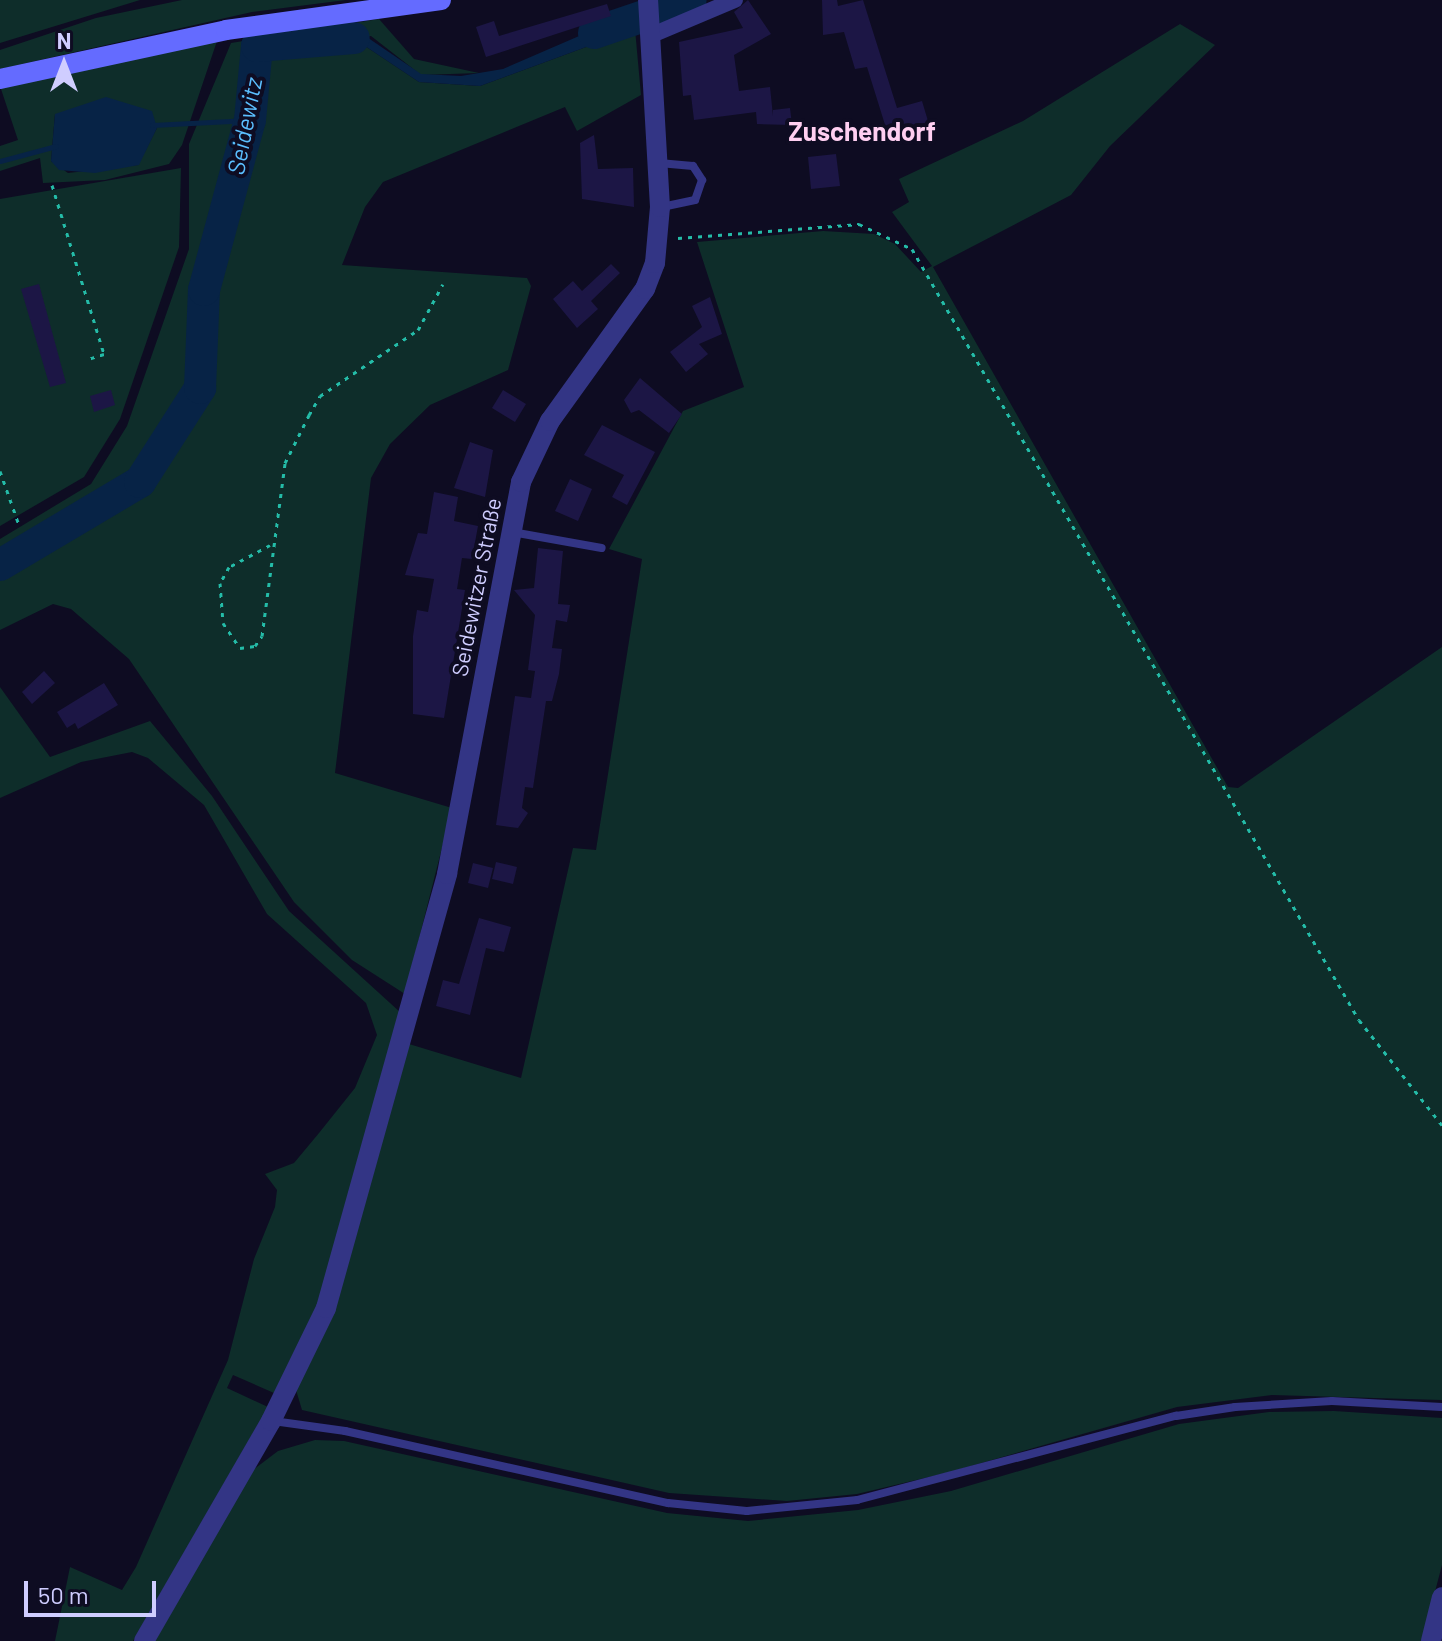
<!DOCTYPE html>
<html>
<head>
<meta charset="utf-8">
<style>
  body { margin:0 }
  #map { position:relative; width:1442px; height:1641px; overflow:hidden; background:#0e0c22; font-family:Barlow,sans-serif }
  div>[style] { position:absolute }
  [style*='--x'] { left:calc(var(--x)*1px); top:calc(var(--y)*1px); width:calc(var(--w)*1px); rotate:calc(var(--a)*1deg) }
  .green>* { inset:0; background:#0e2d2a }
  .water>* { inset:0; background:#072346 }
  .stream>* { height:5px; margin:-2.5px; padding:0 2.5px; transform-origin:2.5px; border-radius:2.5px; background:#072346 }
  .river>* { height:32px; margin:-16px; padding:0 16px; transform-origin:16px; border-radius:16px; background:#072346 }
  .building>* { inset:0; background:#1c1645 }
  .path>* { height:3px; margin-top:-1.5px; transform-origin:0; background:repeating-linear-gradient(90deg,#24bca8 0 4px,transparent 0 10px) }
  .service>* { height:8px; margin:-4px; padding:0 4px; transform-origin:4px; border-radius:4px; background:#333585 }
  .minor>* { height:16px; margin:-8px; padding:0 8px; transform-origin:8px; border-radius:8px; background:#333585 }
  .tertiary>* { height:20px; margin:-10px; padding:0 10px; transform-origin:10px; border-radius:10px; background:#333585 }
  .secondary>* { height:20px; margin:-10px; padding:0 10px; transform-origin:10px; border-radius:10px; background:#646bff }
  span { translate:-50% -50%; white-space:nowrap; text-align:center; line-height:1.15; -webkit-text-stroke:8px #0e0c22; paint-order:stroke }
  .street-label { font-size:22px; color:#cfcdff }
  .water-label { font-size:24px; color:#5bbfff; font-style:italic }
  .quarter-label { font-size:26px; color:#ffcff1; font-weight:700 }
  .north { position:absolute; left:24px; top:24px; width:80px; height:80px; -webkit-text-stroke:6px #0e0c22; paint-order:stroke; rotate:0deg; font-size:22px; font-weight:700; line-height:32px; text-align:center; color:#cfcdff }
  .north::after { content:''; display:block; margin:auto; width:28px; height:36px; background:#cfcdff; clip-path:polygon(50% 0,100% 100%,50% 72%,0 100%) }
  .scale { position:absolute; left:24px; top:1581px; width:132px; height:36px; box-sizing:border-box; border:4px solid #cfcdff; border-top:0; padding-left:10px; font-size:24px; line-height:28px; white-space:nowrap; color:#cfcdff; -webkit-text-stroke:6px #0e0c22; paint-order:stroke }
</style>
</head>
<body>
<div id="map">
  <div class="green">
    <i style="clip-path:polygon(0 0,140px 0,0 43px)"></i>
    <i style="clip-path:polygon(182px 0,346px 0,252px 12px,0 69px,0 50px,96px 18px)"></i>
    <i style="clip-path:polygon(379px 19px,414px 59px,479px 73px,421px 75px,371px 36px,313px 45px,365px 46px,419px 82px,480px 86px,635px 29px,641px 95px,577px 131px,565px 107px,383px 182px,365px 207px,342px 265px,527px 278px,531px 286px,508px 370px,430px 405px,390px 444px,371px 478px,335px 773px,452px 808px,405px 994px,352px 960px,294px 902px,129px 659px,71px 609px,53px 604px,0 630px,0 539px,91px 484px,127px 426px,189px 249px,189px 144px,231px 43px)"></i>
    <i style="clip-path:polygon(1180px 24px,1215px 45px,1110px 146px,1071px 195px,933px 267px,1228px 787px,1238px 788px,1442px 647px,1442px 1400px,1272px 1395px,1177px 1407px,950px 1472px,857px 1494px,787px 1501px,669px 1493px,302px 1410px,296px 1390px,331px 1312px,409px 1044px,521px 1078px,573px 848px,596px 850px,642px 559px,609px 549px,683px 411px,744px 387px,697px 242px,823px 231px,874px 234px,895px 244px,921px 272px,932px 266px,892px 212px,909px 202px,899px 179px,1023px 121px)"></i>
    <i style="clip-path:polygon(evenodd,217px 41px,182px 145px,169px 164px,105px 180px,43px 183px,40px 158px,0 171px,0 146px,18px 140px,0 86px,217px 41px,55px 114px,157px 128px,138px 165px,68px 173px,51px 161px,55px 114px)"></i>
    <i style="clip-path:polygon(181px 168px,179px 247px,120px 419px,84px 477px,0 526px,0 199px)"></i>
    <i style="clip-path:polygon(0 687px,50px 757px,150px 721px,212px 796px,289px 911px,401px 1013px,321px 1302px,274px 1393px,233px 1375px,227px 1388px,268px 1407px,133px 1641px,55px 1641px,70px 1567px,122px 1590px,136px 1567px,228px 1360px,254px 1259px,275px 1207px,277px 1190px,265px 1174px,294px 1163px,319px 1133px,355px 1088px,377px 1035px,366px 1003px,267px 914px,204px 805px,148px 758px,132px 752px,81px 762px,0 798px)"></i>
    <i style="clip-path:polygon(1334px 1411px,1442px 1418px,1442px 1565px,1422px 1641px,155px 1641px,253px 1470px,278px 1451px,315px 1440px,344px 1441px,667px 1513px,748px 1521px,858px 1510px,951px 1491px,1179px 1424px,1269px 1412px)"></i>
  </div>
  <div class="water">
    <i style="clip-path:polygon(630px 14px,635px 29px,480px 86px,419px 82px,365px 46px,313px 46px,313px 36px,358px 31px,421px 74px,461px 76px,503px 69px)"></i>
    <i style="clip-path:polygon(106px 97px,152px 111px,157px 128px,139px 165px,95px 173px,59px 170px,51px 161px,55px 114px)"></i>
  </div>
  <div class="stream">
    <i style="--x:152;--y:125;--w:98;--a:-2.9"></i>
    <i style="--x:0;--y:161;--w:58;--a:-15"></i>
  </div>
  <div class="river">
    <i style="--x:594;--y:33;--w:102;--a:-18.8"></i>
    <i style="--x:0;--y:565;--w:163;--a:-30.7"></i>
    <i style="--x:140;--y:482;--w:112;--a:-57.4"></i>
    <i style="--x:200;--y:388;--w:98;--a:-87.7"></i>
    <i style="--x:204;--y:290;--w:176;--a:-74.9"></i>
    <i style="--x:250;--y:120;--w:74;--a:-84.6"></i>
    <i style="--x:257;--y:46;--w:97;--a:-4.7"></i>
  </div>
  <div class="building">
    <i style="clip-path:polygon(748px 0,771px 34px,734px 55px,739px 91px,770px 87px,773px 116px,773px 110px,790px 108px,792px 125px,757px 124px,756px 112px,694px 120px,691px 95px,683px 96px,679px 42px,743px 28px,734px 12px)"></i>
    <i style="clip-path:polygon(822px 0,837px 0,838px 6px,863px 0,897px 108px,922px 101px,931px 131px,891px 144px,867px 67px,855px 69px,844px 32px,823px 35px)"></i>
    <i style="clip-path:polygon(607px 4px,611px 16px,486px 57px,476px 27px,494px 21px,499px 36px)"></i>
    <i style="clip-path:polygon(594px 135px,598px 169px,633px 168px,634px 207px,582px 199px,580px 143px)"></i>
    <i style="clip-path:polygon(836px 154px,840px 186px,811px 189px,808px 157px)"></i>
    <i style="clip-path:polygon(611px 264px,620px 273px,591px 301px,598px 309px,577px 328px,553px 299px,573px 281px,582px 291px)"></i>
    <i style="clip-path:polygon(39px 284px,66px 383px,50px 387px,21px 289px)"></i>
    <i style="clip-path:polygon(710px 297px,722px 334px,699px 344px,708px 354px,686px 372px,670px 352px,702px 327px,692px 306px)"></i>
    <i style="clip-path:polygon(640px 378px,682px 414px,669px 433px,639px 410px,631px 413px,624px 400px)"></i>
    <i style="clip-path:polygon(111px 390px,115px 405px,94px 412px,90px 396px)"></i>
    <i style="clip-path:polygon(503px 390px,526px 404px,515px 422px,492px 408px)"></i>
    <i style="clip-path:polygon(602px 425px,655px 452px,627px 505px,612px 497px,624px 475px,584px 455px)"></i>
    <i style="clip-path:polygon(470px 442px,493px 450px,485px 497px,454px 488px)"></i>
    <i style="clip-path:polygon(570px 479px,592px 489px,578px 521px,555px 511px)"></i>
    <i style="clip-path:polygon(434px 492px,458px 497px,454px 521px,478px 526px,472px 559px,462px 558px,457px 589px,465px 590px,444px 718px,413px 714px,413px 636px,417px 610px,428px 612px,434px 579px,405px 575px,418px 533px,427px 534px)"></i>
    <i style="clip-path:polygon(538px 548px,563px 551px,558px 604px,570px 605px,567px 622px,556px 620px,552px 648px,562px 649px,559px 674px,552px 701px,546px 701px,533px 788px,525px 787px,522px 808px,528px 813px,518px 828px,496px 825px,515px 696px,531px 698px,535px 671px,528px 670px,535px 615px,514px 590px,534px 588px)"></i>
    <i style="clip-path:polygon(44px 671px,55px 683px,32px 704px,22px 692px)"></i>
    <i style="clip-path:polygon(104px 683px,118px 705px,78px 729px,75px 723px,67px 728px,57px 712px)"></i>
    <i style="clip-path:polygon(496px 862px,517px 867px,513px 884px,492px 879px)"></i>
    <i style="clip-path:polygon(473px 863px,493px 868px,488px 888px,468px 883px)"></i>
    <i style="clip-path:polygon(479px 918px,511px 927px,504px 952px,486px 948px,470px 1015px,436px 1006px,443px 980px,459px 984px)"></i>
  </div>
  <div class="path">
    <i style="--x:52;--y:185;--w:177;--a:72.9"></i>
    <i style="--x:104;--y:354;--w:16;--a:162"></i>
    <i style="--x:678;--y:238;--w:182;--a:-4.4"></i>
    <i style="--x:859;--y:224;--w:59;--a:25.3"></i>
    <i style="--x:912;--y:249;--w:891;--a:59.9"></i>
    <i style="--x:1359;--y:1020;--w:134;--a:51.7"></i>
    <i style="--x:0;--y:471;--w:57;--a:70.6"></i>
    <i style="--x:270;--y:545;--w:47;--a:151.8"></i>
    <i style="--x:229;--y:567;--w:18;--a:119"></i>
    <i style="--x:220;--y:583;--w:40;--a:85.7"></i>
    <i style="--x:223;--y:623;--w:30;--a:56"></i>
    <i style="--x:240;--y:648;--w:15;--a:-8"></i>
    <i style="--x:255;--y:646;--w:12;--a:-55"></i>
    <i style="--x:262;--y:636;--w:175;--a:-82.4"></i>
    <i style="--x:285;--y:463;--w:54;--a:-63.4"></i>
    <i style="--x:309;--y:415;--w:22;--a:-60"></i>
    <i style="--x:320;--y:396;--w:118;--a:-34"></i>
    <i style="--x:418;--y:330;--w:52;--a:-61.5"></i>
  </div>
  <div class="service">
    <i style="--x:659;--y:163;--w:34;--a:5"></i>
    <i style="--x:693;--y:166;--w:17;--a:57"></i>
    <i style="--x:702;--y:180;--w:21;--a:109"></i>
    <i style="--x:695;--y:200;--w:35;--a:168"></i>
    <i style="--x:512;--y:532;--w:91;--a:10.1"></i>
    <i style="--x:273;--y:1421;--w:73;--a:7.9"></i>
    <i style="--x:345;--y:1431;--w:331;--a:12.6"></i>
    <i style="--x:668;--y:1503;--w:79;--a:5.8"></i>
    <i style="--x:747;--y:1511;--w:111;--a:-5.7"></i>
    <i style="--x:857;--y:1500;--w:330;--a:-14.8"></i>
    <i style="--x:1176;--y:1416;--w:60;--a:-8.7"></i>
    <i style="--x:1235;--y:1407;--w:97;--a:-3.5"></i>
    <i style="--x:1332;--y:1401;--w:110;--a:3.1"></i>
  </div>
  <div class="minor">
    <i style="--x:652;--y:35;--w:90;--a:-22.9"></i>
  </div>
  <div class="tertiary">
    <i style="--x:144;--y:1641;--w:254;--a:-60"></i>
    <i style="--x:271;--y:1421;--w:126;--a:-64"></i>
    <i style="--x:326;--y:1308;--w:451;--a:-74.4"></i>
    <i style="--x:447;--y:874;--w:399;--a:-79.3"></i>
    <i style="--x:521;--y:482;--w:68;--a:-64.6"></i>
    <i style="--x:550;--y:421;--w:163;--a:-54.3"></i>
    <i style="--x:645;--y:289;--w:28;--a:-69"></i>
    <i style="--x:655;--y:263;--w:56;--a:-84.9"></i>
    <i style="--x:660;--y:207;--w:207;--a:-93.3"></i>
    <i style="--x:1431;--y:1641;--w:45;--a:-76"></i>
  </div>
  <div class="secondary">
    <i style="--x:0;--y:79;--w:231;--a:-12.2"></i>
    <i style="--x:226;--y:30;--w:217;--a:-7.9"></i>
  </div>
  <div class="street-label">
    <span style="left:476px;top:587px;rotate:-79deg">Seidewitzer Straße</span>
  </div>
  <div class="water-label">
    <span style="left:244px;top:126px;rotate:-79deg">Seidewitz</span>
  </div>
  <div class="quarter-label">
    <span style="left:862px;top:131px">Zuschendorf</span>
  </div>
  <div class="north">N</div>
  <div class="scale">50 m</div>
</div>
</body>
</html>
